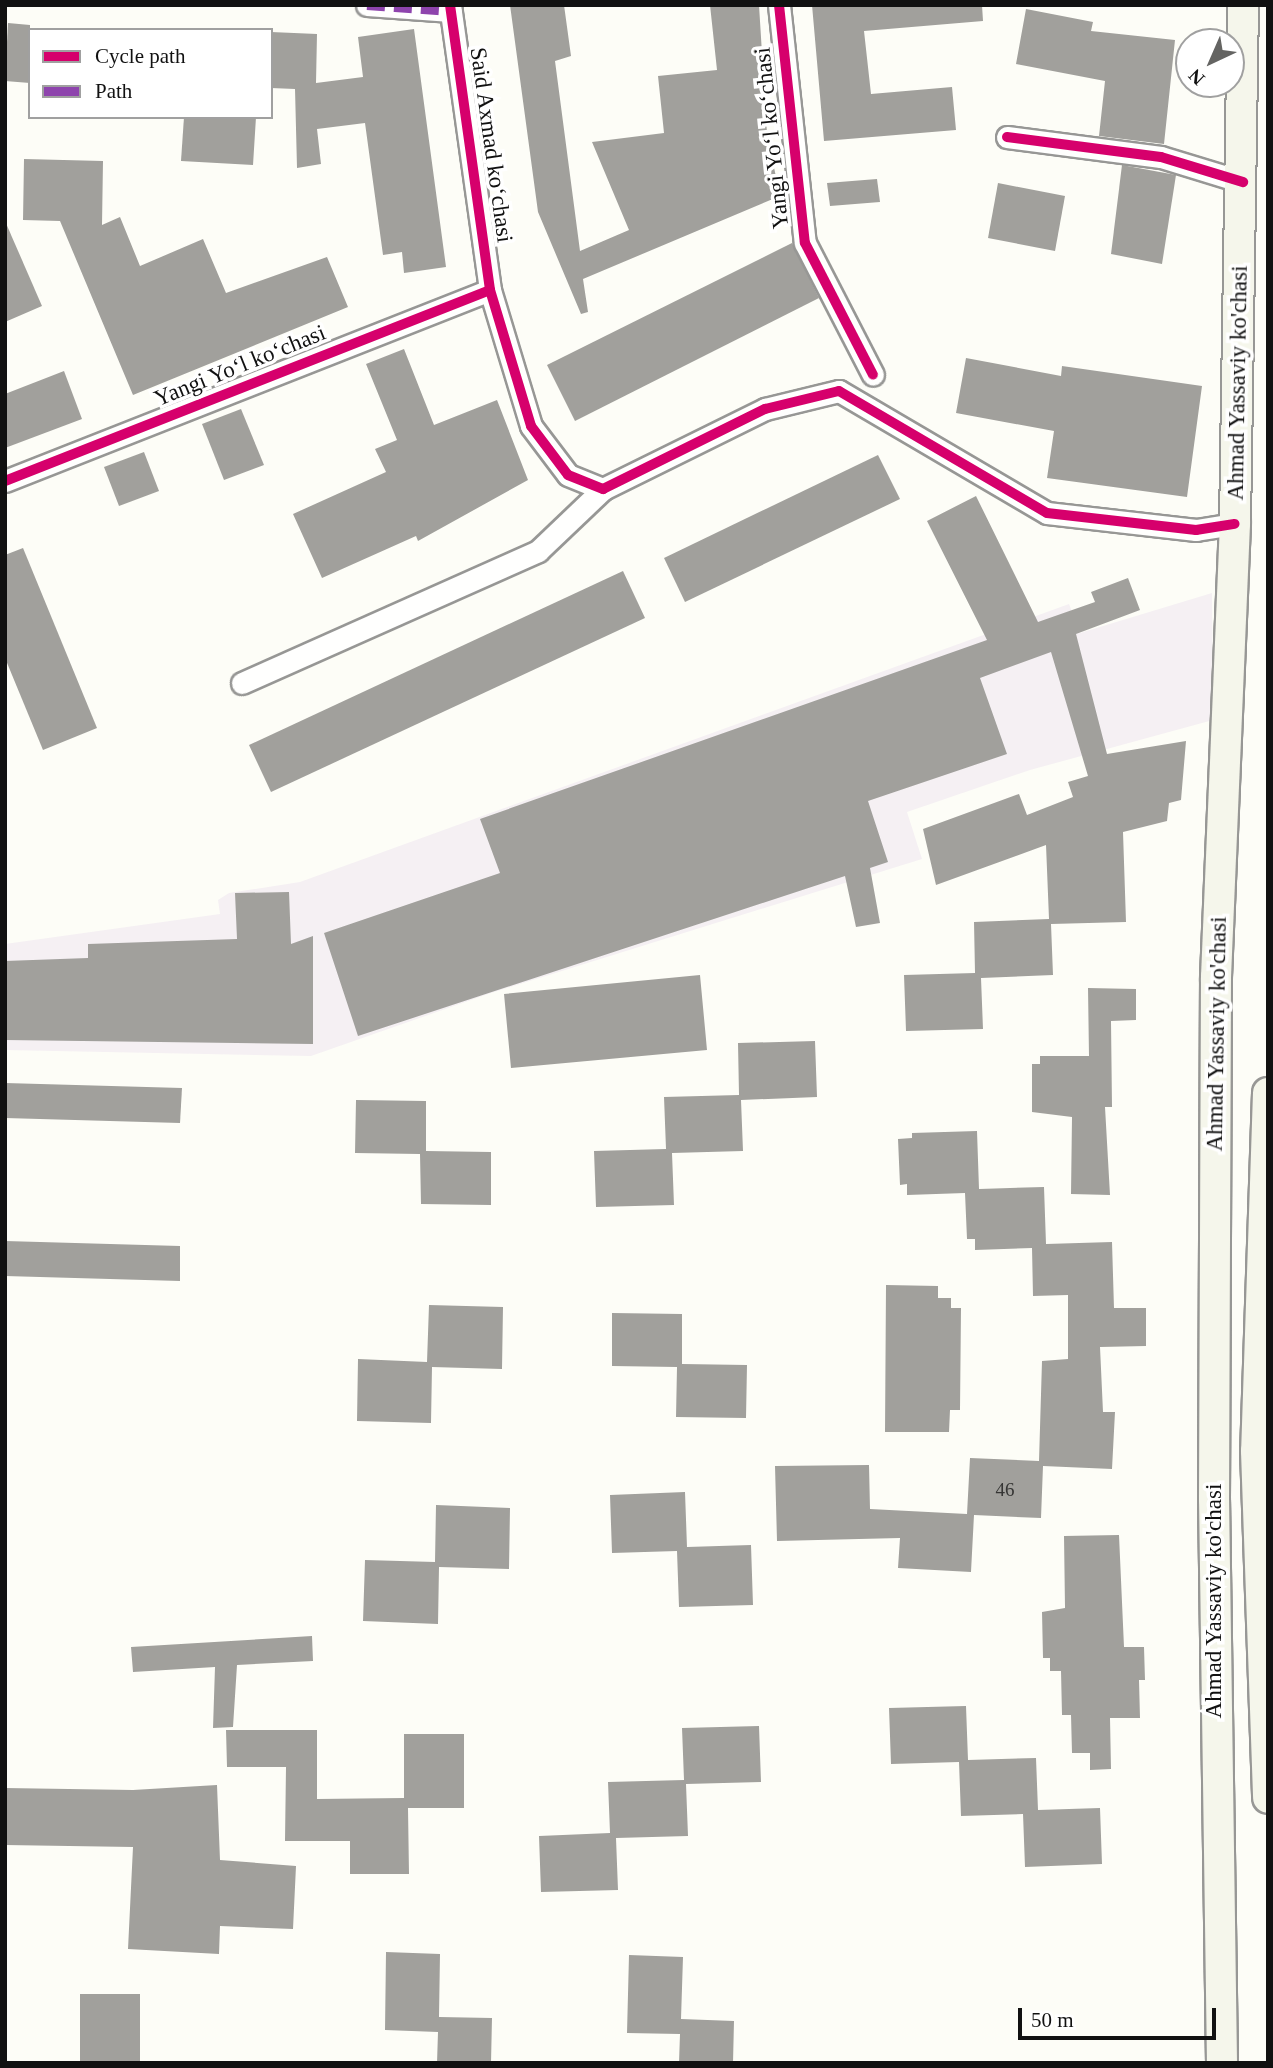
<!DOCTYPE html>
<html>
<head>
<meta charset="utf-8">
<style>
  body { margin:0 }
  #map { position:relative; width:1273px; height:2068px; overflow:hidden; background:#fdfdf7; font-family:Georgia,serif }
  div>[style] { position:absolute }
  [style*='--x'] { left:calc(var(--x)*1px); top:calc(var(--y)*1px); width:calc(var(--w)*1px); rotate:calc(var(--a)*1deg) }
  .industrial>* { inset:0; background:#f5f0f3 }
  .building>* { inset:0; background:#a1a09c }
  .roads { filter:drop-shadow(2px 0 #979795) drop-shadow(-2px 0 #979795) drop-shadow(0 2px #979795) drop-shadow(0 -2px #979795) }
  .street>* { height:21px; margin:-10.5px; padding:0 10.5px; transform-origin:10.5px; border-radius:10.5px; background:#fffffe }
  .secondary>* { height:30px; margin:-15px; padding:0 15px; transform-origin:15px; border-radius:15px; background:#f5f6eb }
  .quiet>* { height:9px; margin-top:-4.5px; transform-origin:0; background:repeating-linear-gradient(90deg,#8e44ad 0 18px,transparent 0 27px) }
  .cycleway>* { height:10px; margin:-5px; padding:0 5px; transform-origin:5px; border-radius:5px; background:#d6006c }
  span { translate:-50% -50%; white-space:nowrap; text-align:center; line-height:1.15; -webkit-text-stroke:7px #fff; paint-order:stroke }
  .number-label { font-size:19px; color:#353534 }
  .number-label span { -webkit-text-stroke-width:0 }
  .street-label { font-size:23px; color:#111 }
  .frame { position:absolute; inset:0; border:7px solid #111; pointer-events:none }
  .legend { position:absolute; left:28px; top:28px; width:245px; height:91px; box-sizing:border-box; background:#fff; border:2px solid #a0a0a0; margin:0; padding:9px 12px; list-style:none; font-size:21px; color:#111 }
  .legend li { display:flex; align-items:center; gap:14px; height:35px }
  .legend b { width:35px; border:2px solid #a0a0a0 }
  .north { position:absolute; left:1175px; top:28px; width:70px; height:70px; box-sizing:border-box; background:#fff; border:2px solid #a0a0a0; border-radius:50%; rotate:224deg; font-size:19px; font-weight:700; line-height:28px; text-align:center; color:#111 }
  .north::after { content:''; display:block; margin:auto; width:24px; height:32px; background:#646462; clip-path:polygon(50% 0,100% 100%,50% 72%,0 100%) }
  .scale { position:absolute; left:1018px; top:2008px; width:198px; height:32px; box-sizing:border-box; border:4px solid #111; border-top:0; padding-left:9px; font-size:21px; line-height:24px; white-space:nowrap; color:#111; -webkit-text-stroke:5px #fff; paint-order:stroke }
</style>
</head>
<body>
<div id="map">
  <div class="industrial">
    <i style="clip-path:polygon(1212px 593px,1213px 720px,1030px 770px,907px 812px,922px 859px,491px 993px,311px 1056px,5px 1050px,5px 944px,220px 914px,218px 900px,229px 893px,300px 882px,1069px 604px,1080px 633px)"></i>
  </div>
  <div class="building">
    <i style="clip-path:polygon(510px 5px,564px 5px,571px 56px,555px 61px,580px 251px,629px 230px,592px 142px,664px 133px,658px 76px,717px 70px,710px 5px,759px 5px,767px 134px,780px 196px,583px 279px,588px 312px,581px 314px,538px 212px)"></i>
    <i style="clip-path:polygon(812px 5px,982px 5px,983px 21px,864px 31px,871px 94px,952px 87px,956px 130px,824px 141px)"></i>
    <i style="clip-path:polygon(1026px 9px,1093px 22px,1091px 31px,1175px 40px,1164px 144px,1099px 136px,1105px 81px,1016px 64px)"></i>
    <i style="clip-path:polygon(8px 23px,30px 25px,30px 83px,5px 81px)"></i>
    <i style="clip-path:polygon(414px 29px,446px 267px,404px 273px,402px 252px,383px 255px,365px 123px,317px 129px,321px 164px,297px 168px,295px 89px,271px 88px,271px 32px,317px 34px,316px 83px,363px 77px,358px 37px)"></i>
    <i style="clip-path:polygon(184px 117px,256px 117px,253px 165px,181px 161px)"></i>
    <i style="clip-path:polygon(24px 159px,103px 161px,102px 225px,120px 217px,140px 266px,203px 239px,226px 293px,327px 257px,348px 307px,133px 395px,60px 221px,23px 220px)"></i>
    <i style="clip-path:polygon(1122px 165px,1176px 175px,1162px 264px,1111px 254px)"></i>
    <i style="clip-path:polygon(877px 179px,880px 202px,830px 206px,827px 183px)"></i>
    <i style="clip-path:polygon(998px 183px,1065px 196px,1055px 251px,988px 238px)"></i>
    <i style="clip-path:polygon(5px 221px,42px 306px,5px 322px)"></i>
    <i style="clip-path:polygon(792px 243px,819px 298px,575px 421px,547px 365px)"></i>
    <i style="clip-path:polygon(404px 349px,434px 425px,497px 400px,528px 480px,418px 541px,416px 536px,322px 578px,293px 514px,386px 472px,375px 449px,397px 440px,366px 364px)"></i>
    <i style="clip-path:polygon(966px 358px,1061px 376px,1062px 366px,1202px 386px,1187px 497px,1047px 478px,1054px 431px,956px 413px)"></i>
    <i style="clip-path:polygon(64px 371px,82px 419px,5px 448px,5px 394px)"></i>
    <i style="clip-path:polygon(241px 409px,264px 465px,224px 480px,202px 424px)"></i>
    <i style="clip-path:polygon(144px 452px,159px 491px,119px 506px,104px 467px)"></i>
    <i style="clip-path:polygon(878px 455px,900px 499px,685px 602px,664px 558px)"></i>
    <i style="clip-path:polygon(976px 496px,1038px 622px,1095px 602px,1091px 592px,1128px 578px,1140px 610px,1076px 634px,1107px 754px,1186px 741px,1181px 800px,1169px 803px,1167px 821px,1123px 832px,1126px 922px,1051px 924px,1053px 975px,981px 978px,983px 1029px,906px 1031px,904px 975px,975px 973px,974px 922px,1049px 919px,1046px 845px,936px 885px,923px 829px,1019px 794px,1027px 815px,1073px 797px,1068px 782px,1088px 776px,1051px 652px,980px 678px,1007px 754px,868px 801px,888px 862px,870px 868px,880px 923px,856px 927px,845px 876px,358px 1036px,324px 933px,500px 873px,480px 819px,987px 640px,927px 521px)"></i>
    <i style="clip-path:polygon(23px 548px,97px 728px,43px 750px,5px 658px,5px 555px)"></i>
    <i style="clip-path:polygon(623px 571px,645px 618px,271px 792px,249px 745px)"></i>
    <i style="clip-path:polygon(289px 892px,291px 944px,313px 936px,313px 1044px,5px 1040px,5px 961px,88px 958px,88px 944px,237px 939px,235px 893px)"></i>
    <i style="clip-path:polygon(700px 975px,707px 1050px,511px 1068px,504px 994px)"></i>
    <i style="clip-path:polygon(1088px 988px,1136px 989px,1136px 1020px,1111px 1021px,1112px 1107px,1105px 1107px,1110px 1195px,1071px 1194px,1072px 1117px,1032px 1112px,1032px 1064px,1040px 1064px,1040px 1056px,1089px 1056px)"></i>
    <i style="clip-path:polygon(815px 1041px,817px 1097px,741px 1100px,743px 1151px,672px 1153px,674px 1205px,596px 1207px,594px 1151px,666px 1149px,664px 1097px,739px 1095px,738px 1043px)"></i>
    <i style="clip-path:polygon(5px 1083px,182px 1088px,180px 1123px,5px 1118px)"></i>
    <i style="clip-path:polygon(356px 1100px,426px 1101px,426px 1151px,491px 1152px,491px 1205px,421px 1204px,420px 1154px,355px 1153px)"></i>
    <i style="clip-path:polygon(977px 1131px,979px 1189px,1044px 1187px,1046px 1244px,1112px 1242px,1114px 1308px,1146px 1308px,1146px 1346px,1100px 1347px,1103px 1412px,1115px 1412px,1112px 1469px,1043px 1466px,1041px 1518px,974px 1515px,971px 1572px,898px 1568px,900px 1538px,777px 1541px,775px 1466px,869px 1465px,870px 1509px,967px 1514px,970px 1458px,1039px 1461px,1042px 1361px,1068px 1359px,1068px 1295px,1033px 1296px,1032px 1248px,975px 1250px,975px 1239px,967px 1239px,965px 1193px,907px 1195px,907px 1184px,900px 1185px,898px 1139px,912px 1138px,912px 1133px)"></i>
    <i style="clip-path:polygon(5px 1241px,180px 1246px,180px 1281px,5px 1276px)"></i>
    <i style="clip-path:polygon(886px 1285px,938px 1286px,938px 1298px,951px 1298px,951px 1308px,961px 1308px,960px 1410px,950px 1410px,949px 1432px,885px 1432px)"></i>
    <i style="clip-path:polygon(429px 1305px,503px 1307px,502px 1369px,432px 1367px,431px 1423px,357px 1421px,358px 1359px,427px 1362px)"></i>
    <i style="clip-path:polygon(612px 1313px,682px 1314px,682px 1364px,747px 1365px,746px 1418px,676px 1417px,677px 1367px,612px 1366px)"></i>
    <i style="clip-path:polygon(685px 1492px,687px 1547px,751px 1545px,753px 1605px,679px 1607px,677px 1551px,612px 1553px,610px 1495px)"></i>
    <i style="clip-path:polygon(436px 1505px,510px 1508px,509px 1569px,439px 1567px,438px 1624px,363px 1621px,365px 1560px,435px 1562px)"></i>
    <i style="clip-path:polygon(1119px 1535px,1124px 1647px,1144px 1647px,1145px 1680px,1139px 1680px,1140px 1718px,1110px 1718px,1111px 1769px,1090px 1770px,1090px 1753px,1072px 1753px,1071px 1715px,1062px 1715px,1061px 1671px,1050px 1671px,1050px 1658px,1043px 1658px,1042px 1612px,1065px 1608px,1064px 1536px)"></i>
    <i style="clip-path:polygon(312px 1636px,313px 1661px,237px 1665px,233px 1727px,213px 1728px,215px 1667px,133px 1672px,131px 1647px)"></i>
    <i style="clip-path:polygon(966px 1706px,968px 1760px,1036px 1758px,1038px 1810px,1100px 1808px,1102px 1864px,1025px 1867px,1023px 1814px,961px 1816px,959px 1762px,891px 1764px,889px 1708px)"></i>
    <i style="clip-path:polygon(759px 1726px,761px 1782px,686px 1784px,688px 1836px,616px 1838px,618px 1890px,541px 1892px,539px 1836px,610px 1833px,608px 1782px,684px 1780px,682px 1728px)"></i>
    <i style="clip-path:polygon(226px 1730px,317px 1730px,317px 1799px,404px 1798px,404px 1734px,464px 1734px,464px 1808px,408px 1808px,409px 1874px,350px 1874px,350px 1841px,285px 1841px,286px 1767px,227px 1767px)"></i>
    <i style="clip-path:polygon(217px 1785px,220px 1860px,296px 1866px,293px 1929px,220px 1926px,219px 1954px,128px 1949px,133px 1847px,5px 1845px,5px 1788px,133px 1790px)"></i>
    <i style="clip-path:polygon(386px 1952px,440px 1954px,439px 2017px,492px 2018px,491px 2063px,437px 2063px,438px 2032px,385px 2030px)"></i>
    <i style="clip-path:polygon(629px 1955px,683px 1957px,681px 2019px,734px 2021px,733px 2063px,679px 2063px,680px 2034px,627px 2033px)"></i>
    <i style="clip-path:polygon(80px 1994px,140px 1994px,140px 2063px,80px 2063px)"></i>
  </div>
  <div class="roads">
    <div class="street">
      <i style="--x:367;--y:5;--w:84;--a:4.1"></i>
      <i style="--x:450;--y:5;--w:288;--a:82"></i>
      <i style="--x:490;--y:290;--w:142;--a:73.2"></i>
      <i style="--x:531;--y:426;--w:61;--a:52.9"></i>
      <i style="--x:568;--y:475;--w:38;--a:22"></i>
      <i style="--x:603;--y:489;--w:181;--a:-26.3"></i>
      <i style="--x:765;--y:409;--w:76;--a:-13.7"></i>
      <i style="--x:839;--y:391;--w:241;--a:30.4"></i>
      <i style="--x:1047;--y:513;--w:150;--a:6.5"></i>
      <i style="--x:1196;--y:530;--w:39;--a:-9"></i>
      <i style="--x:779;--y:5;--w:239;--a:83.8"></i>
      <i style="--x:805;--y:243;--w:148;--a:62.7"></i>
      <i style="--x:1007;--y:137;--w:155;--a:7.4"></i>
      <i style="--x:1161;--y:157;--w:86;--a:17"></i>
      <i style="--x:5;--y:481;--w:521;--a:-21.5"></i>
      <i style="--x:242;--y:683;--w:324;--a:-24"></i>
      <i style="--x:538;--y:551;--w:90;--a:-43.6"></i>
    </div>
    <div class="secondary">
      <i style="--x:1268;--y:1093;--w:358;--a:91.9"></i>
      <i style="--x:1256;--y:1451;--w:347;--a:88"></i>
      <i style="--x:1222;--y:2063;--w:564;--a:-90.81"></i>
      <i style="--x:1214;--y:1499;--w:522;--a:-89.78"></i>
      <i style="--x:1216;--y:977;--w:453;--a:-87.6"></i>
      <i style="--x:1235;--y:524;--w:519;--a:-89.12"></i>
    </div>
  </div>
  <div class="quiet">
    <i style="--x:367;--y:5;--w:84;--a:4.1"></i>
  </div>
  <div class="cycleway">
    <i style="--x:450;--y:5;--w:288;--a:82"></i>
    <i style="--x:490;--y:290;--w:142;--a:73.2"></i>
    <i style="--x:531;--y:426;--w:61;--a:52.9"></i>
    <i style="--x:568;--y:475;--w:38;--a:22"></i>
    <i style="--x:603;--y:489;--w:181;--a:-26.3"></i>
    <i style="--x:765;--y:409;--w:76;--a:-13.7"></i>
    <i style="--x:839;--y:391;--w:241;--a:30.4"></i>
    <i style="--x:1047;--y:513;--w:150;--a:6.5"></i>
    <i style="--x:1196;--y:530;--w:39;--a:-9"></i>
    <i style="--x:779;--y:5;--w:239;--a:83.8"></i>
    <i style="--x:805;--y:243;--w:148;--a:62.7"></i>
    <i style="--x:1007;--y:137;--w:155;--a:7.4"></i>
    <i style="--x:1161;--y:157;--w:86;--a:17"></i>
    <i style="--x:5;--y:481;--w:521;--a:-21.5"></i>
  </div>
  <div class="number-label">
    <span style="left:1005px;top:1490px">46</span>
  </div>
  <div class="street-label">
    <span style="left:772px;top:138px;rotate:-96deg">Yangi Yoʻl koʻchasi</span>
    <span style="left:491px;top:145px;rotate:82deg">Said Axmad koʻchasi</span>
    <span style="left:240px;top:366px;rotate:-22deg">Yangi Yoʻl koʻchasi</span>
    <span style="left:1238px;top:383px;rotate:-89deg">Ahmad Yassaviy ko'chasi</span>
    <span style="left:1217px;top:1034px;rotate:-89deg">Ahmad Yassaviy ko'chasi</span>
    <span style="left:1214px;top:1601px;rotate:-90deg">Ahmad Yassaviy ko'chasi</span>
  </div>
  <div class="frame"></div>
  <ul class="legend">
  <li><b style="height:9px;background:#d6006c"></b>Cycle path</li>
  <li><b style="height:9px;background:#8e44ad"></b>Path</li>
  </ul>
  <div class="north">N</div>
  <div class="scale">50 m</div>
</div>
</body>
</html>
